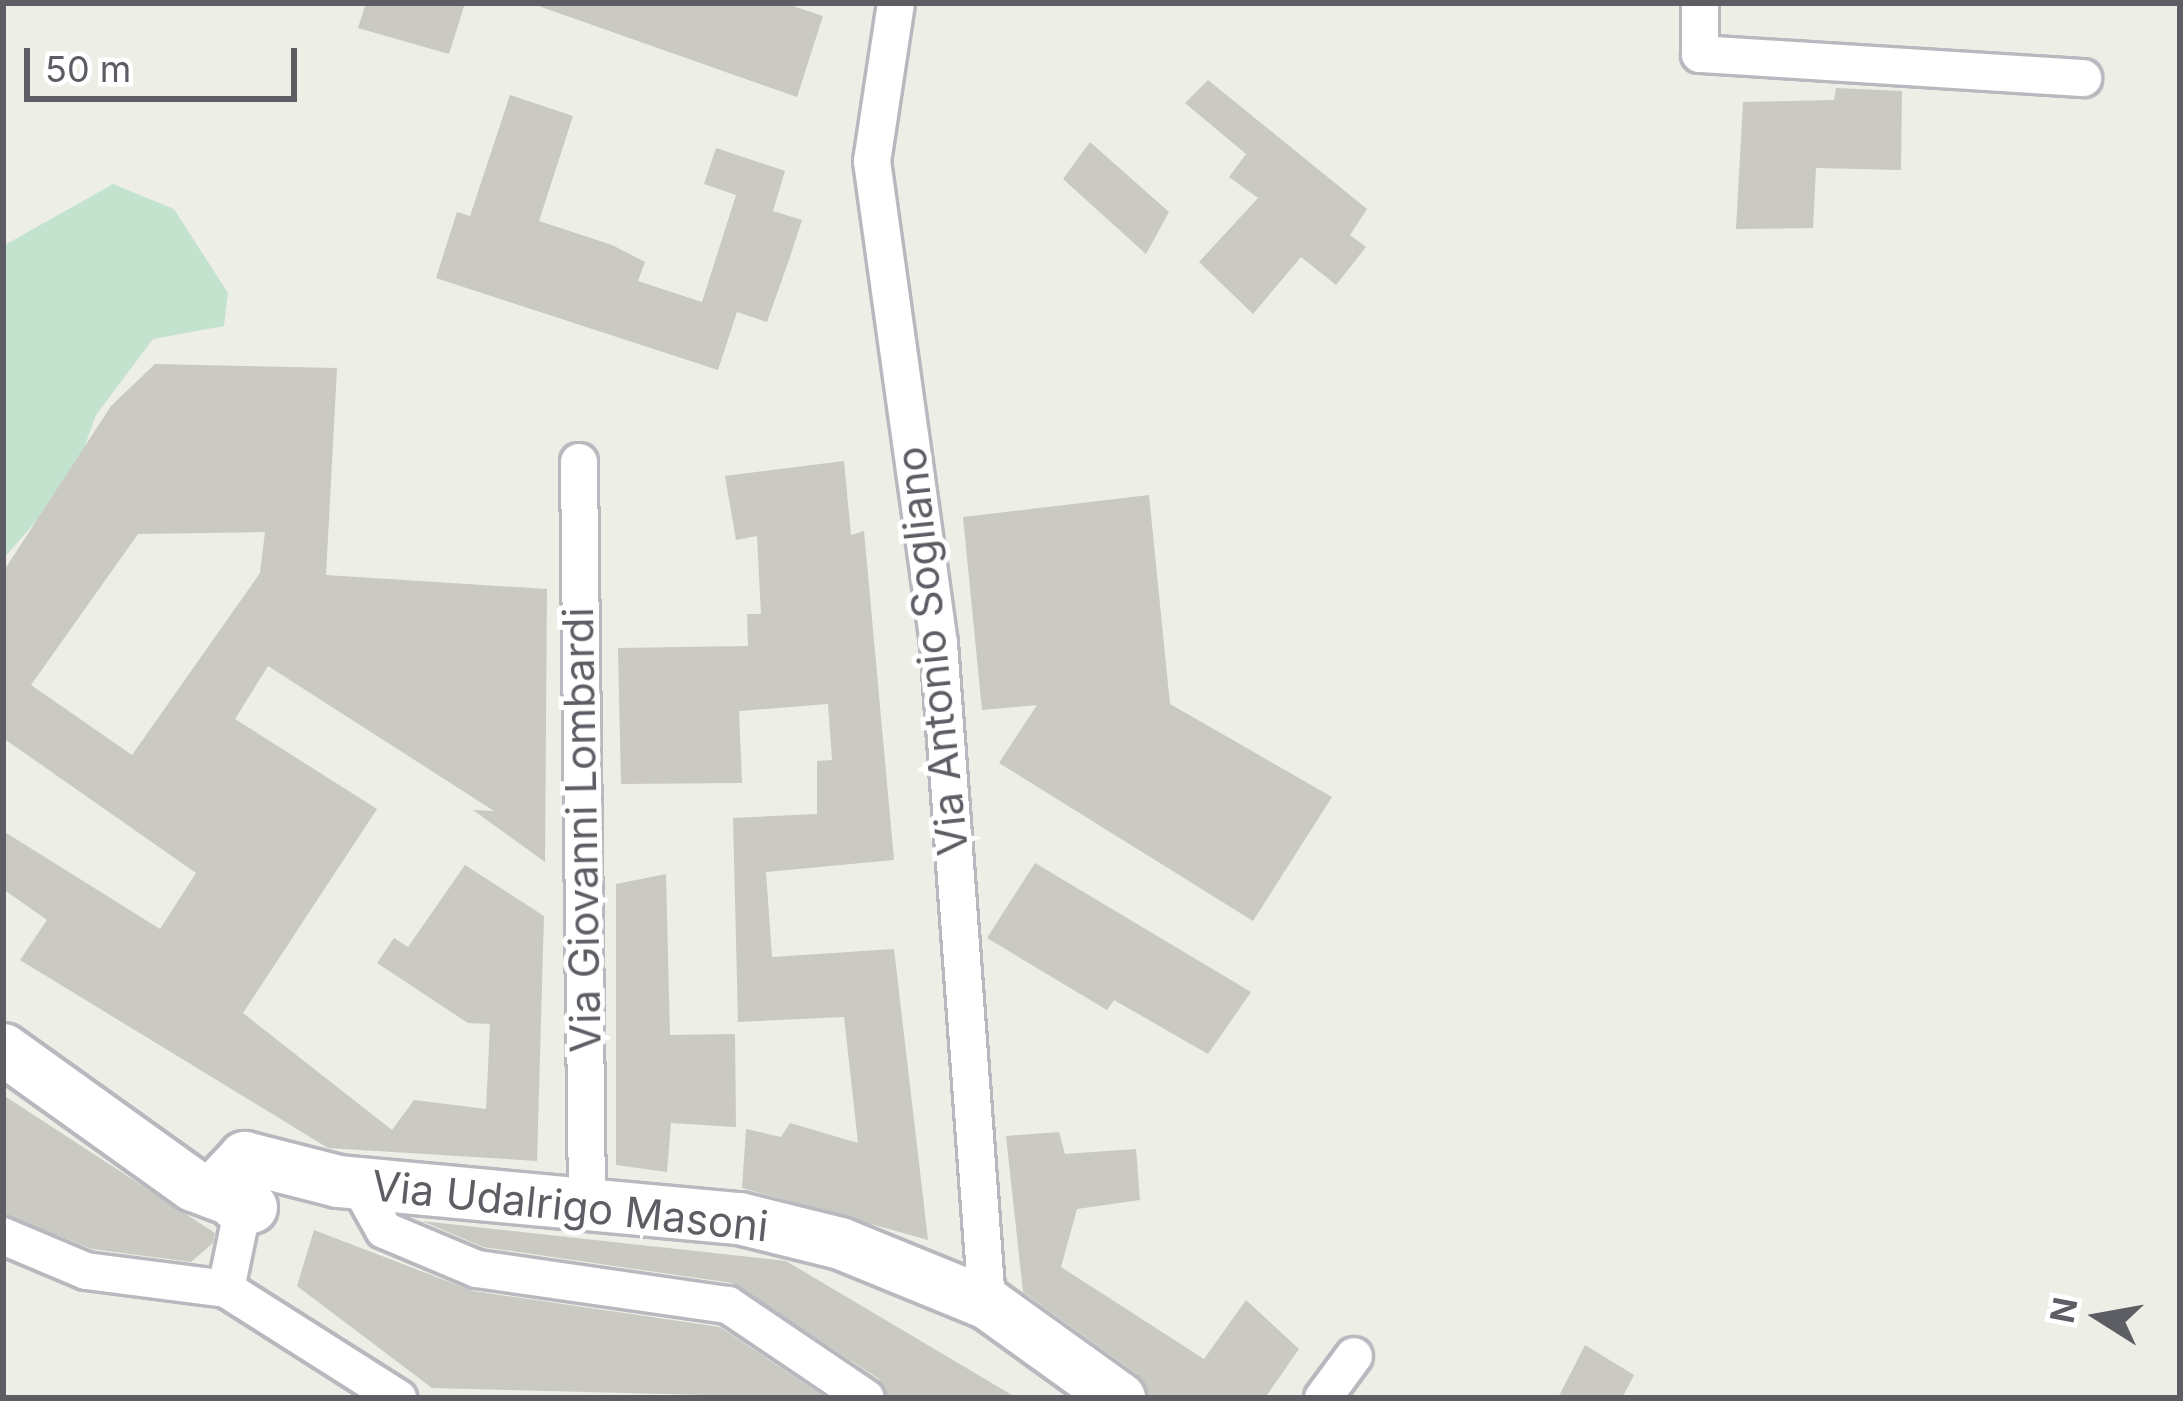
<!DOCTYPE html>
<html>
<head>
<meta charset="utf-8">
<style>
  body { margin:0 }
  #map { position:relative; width:2183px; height:1401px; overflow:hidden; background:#edeee6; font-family:Inter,sans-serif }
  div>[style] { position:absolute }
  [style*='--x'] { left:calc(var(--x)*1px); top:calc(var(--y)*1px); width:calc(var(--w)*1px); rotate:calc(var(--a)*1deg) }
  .green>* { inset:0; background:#c4e3ce }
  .building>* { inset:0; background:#cac9c2 }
  .roads { filter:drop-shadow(3px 0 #b8b8be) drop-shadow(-3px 0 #b8b8be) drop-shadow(0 3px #b8b8be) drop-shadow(0 -3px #b8b8be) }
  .street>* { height:36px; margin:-18px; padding:0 18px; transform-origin:18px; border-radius:18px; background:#fff }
  .secondary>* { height:51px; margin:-25.5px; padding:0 25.5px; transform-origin:25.5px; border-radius:25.5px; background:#fff }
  span { translate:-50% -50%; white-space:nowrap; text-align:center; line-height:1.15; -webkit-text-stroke:10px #fff; paint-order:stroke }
  .street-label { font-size:42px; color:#5d5e64 }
  .frame { position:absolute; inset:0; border:6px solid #5d5e64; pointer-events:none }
  .north { position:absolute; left:2039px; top:1257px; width:120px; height:120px; -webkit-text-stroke:9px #fff; paint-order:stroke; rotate:281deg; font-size:33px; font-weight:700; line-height:48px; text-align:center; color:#5d5e64 }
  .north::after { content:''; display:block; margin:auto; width:42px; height:54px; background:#5d5e64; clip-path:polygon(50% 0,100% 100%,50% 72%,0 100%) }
  .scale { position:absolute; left:24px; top:48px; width:273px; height:54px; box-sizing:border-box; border:6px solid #5d5e64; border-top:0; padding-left:15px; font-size:36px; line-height:42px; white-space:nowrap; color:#5d5e64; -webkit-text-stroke:9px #fff; paint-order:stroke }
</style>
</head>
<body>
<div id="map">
  <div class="green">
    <i style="clip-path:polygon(113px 184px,174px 209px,228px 293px,224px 326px,153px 339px,96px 415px,73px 479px,3px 559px,3px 246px)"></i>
  </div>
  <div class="building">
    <i style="clip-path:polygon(366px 3px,465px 3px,449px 54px,358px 28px)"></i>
    <i style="clip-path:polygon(530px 3px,784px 3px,823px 16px,797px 97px)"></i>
    <i style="clip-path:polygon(1208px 80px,1367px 209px,1350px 235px,1366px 247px,1336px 285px,1301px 257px,1253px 314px,1199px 262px,1258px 198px,1229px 177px,1246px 154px,1185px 103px)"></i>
    <i style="clip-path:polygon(1836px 88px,1902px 91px,1901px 170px,1816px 168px,1813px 228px,1736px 229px,1743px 102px,1834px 100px)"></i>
    <i style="clip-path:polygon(510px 95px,573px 116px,539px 221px,612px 245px,645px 262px,638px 281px,702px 302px,736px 195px,704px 184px,716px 148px,785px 171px,773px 211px,802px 220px,790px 257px,767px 322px,737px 312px,718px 370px,436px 278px,457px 212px,470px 216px)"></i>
    <i style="clip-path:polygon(1090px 142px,1169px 212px,1146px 254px,1063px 179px)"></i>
    <i style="clip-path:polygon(evenodd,155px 364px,337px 368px,326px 575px,547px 589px,545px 862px,473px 810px,494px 811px,268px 666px,235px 719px,377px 809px,243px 1013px,392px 1130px,414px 1100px,486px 1109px,490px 1024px,468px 1023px,377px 963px,394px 938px,408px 947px,465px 865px,544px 916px,537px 1161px,328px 1148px,20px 960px,47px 920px,3px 889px,3px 831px,160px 929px,196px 873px,3px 738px,3px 572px,111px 406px,155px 364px,265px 532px,260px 573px,132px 755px,31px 685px,138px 534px,265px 532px)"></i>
    <i style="clip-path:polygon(844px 461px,851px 535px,864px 531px,894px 860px,766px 872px,772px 957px,894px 949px,928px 1240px,742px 1188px,746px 1129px,781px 1137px,790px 1123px,858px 1143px,844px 1017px,738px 1022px,733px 818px,817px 814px,817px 761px,832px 760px,828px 704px,739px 711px,742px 783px,621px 784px,618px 648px,748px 646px,747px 614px,761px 614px,757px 536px,736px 540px,725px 476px)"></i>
    <i style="clip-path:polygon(1149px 495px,1170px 704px,1332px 797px,1253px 921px,999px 763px,1037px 705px,982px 710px,963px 517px)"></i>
    <i style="clip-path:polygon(1035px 863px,1251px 992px,1208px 1054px,1114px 1000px,1107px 1010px,987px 938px)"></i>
    <i style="clip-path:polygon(666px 874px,670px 1035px,735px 1034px,736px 1127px,671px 1123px,667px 1172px,616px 1165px,616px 884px)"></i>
    <i style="clip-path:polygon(3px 1095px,215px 1233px,213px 1243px,191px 1262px,92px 1249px,3px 1214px)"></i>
    <i style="clip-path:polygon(1059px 1132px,1065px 1154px,1136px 1149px,1140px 1200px,1077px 1209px,1061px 1267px,1204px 1359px,1246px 1300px,1299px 1349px,1265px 1398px,1149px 1398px,1137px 1374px,1023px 1292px,1006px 1136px)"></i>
    <i style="clip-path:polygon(422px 1221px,786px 1261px,1017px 1398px,888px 1398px,879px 1379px,732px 1283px,483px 1247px)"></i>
    <i style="clip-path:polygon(314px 1230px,473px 1291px,720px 1327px,826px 1398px,432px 1388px,297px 1286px)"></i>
    <i style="clip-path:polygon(1585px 1345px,1634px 1375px,1622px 1398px,1558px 1398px)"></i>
  </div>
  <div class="roads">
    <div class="street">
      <i style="--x:896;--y:3;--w:160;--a:98.6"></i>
      <i style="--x:872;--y:161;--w:488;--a:82.1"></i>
      <i style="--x:939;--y:644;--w:661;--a:85.83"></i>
      <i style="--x:1700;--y:3;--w:51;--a:90"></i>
      <i style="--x:1700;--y:54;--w:384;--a:3.6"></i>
      <i style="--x:579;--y:462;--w:737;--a:89.38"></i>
      <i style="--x:357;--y:1182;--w:55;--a:60.6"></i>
      <i style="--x:384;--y:1230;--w:101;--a:22.8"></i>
      <i style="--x:477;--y:1269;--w:254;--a:8.2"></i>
      <i style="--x:728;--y:1305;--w:166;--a:34"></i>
      <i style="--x:3;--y:1236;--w:90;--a:22.9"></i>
      <i style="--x:86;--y:1271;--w:141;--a:7.3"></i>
      <i style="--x:226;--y:1289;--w:204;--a:32.4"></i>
      <i style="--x:226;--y:1289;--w:84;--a:-78.3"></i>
      <i style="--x:1323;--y:1398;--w:52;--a:-53.6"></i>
    </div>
    <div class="secondary">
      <i style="--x:3;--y:1049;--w:234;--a:35.6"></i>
      <i style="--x:193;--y:1185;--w:62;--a:20.8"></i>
      <i style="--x:235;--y:1204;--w:26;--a:-119"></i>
      <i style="--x:222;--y:1181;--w:33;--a:-47"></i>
      <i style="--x:244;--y:1157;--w:97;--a:14.3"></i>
      <i style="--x:338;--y:1181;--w:403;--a:5.3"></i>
      <i style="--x:739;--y:1218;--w:104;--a:13.9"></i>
      <i style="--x:840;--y:1243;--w:159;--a:22.2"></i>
      <i style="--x:987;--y:1303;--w:163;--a:35.7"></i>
    </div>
  </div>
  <div class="street-label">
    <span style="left:932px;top:651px;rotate:-96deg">Via Antonio Sogliano</span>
    <span style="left:582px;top:830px;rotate:-91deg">Via Giovanni Lombardi</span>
    <span style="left:570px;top:1206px;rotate:6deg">Via Udalrigo Masoni</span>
  </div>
  <div class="frame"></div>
  <div class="north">N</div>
  <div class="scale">50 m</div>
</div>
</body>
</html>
